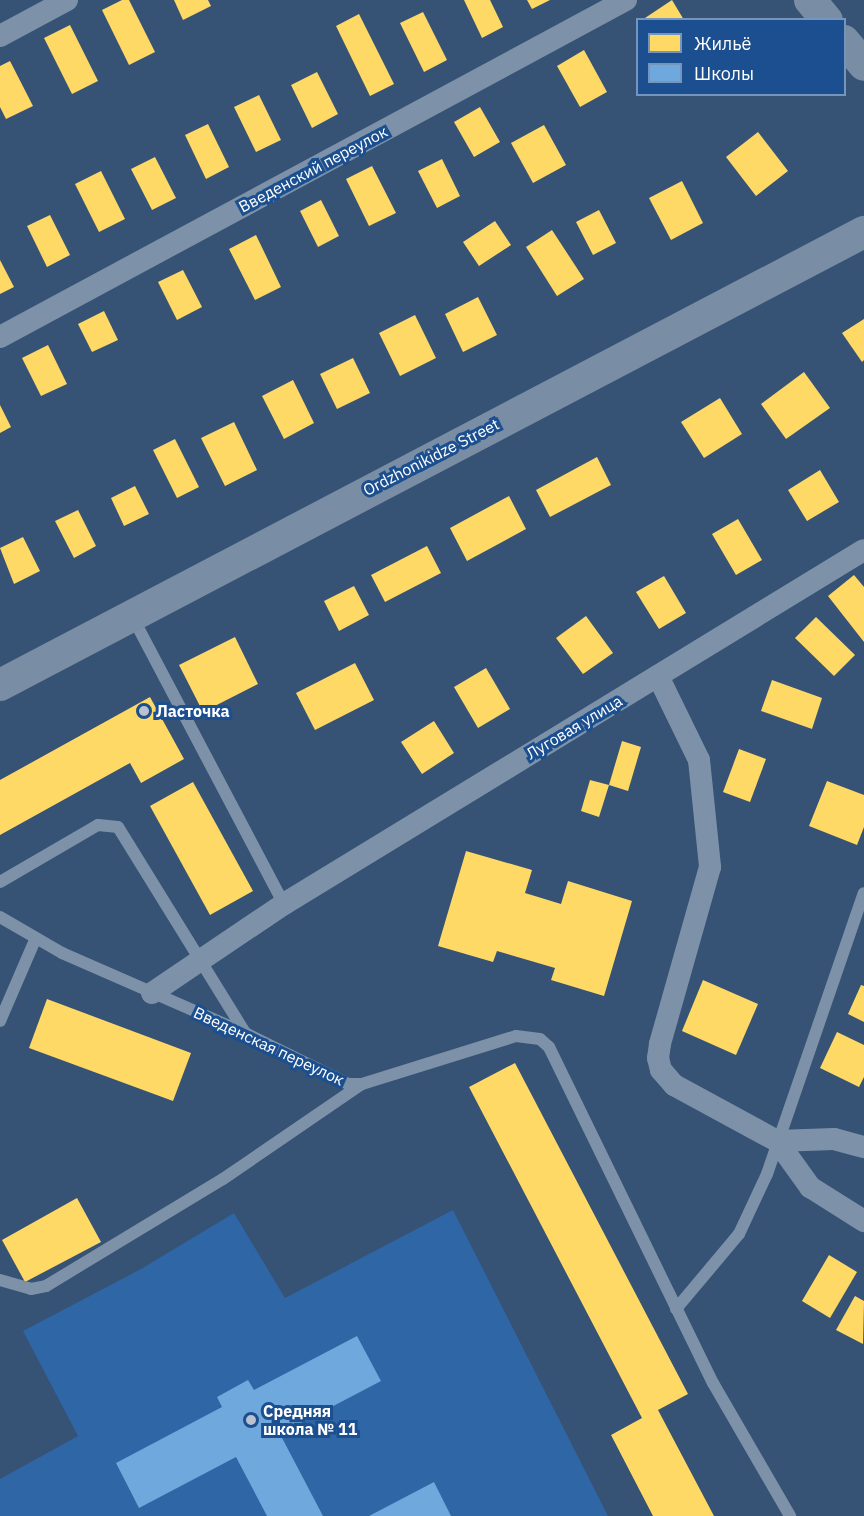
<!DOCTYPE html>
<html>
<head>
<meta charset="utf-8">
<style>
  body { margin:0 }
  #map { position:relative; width:864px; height:1516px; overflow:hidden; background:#365274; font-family:"IBM Plex Sans",sans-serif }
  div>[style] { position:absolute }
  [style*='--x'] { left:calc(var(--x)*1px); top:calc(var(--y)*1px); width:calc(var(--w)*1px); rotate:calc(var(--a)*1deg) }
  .green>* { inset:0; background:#2f66a5 }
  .homes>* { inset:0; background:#ffd966 }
  .schools>* { inset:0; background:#6fa8dc }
  .lane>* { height:12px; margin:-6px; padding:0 6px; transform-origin:6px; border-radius:6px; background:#7d92a8 }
  .street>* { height:22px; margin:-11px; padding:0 11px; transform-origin:11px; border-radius:11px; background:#7d92a8 }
  .secondary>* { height:32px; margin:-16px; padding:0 16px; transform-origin:16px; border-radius:16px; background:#798da4 }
  .dots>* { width:16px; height:16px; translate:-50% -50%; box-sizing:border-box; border:3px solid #1b4f8f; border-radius:50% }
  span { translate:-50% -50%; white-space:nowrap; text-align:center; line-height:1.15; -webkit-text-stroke:6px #1b4f8f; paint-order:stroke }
  .street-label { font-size:16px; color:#fff }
  .poi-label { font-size:16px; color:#fff; font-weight:700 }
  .left { translate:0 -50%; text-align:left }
  .legend { position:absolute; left:636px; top:18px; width:210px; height:78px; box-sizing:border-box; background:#1b4f8f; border:2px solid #7695bc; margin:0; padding:8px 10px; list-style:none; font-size:18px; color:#fff }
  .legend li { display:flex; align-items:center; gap:12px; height:30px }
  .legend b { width:30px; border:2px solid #7695bc }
</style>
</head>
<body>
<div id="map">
  <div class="green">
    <i style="clip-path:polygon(453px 1210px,608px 1516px,0 1516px,0 1479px,78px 1436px,23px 1331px,141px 1269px,234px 1213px,285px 1298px)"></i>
  </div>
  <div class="homes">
    <i style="clip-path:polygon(122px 0,129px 0,155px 52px,129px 65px,102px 10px)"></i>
    <i style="clip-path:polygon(174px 0,208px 0,211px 6px,183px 20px)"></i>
    <i style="clip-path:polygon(464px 0,490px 0,503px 27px,482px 38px)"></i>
    <i style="clip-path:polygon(527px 0,550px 0,532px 9px)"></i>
    <i style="clip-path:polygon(672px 0,684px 20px,642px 20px)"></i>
    <i style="clip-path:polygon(423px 12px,447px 60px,424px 72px,400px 23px)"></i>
    <i style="clip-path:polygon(359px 14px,394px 84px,370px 96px,336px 26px)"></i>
    <i style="clip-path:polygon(70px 25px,98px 81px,72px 94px,44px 38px)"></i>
    <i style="clip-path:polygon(584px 50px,607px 92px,580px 107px,557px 66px)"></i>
    <i style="clip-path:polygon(10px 61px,33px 106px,6px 119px,0 107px,0 66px)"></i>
    <i style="clip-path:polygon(317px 72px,338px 114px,312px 128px,291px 85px)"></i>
    <i style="clip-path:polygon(259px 95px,281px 140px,256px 152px,234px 107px)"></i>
    <i style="clip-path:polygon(480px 107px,500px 142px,474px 157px,454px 122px)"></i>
    <i style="clip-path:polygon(208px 124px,229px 167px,206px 179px,185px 135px)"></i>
    <i style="clip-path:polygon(544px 125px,566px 165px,533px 183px,511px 143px)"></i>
    <i style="clip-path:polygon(758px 132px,788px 171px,756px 196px,726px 157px)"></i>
    <i style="clip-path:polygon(155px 157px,176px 198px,152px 210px,131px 169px)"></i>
    <i style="clip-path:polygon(442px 159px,460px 196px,437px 208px,418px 171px)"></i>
    <i style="clip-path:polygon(372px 166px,396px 213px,369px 226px,346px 179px)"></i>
    <i style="clip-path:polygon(101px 171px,125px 219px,99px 232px,75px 184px)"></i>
    <i style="clip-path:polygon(682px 181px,703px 223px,671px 240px,649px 198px)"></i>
    <i style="clip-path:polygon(321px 200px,339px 236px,318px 247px,300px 211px)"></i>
    <i style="clip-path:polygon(599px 210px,616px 243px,593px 255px,576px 222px)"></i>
    <i style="clip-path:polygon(50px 215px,70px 255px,47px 267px,27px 226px)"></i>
    <i style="clip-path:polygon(495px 221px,511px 245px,479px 266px,463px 242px)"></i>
    <i style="clip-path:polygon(552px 230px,584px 279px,557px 296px,526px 247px)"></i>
    <i style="clip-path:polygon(256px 235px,281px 287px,255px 300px,229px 249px)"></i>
    <i style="clip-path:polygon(0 260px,14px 287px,0 294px)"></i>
    <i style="clip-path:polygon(183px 270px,202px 307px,177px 320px,158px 282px)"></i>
    <i style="clip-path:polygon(478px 297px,497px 335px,463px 352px,445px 314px)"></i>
    <i style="clip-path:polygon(104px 311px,118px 340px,92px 352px,78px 324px)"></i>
    <i style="clip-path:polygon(415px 315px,436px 358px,400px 376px,379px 333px)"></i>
    <i style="clip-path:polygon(864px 319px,864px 360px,862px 362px,842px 333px)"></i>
    <i style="clip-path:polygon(48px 345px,67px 384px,41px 396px,22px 358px)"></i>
    <i style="clip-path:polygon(353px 358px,370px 393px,337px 409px,320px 374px)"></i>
    <i style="clip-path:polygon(804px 372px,830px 408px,786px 439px,761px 404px)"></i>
    <i style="clip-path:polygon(293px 380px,314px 423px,284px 439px,262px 396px)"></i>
    <i style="clip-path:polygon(720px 398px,742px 434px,704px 458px,681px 422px)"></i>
    <i style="clip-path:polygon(0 405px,11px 427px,0 433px)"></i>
    <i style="clip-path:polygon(234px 422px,257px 470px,225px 486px,201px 438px)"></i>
    <i style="clip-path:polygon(175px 439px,199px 487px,177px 498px,153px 450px)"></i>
    <i style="clip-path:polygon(597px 457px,611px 485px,550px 517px,536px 490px)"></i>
    <i style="clip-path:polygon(820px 470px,839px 502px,807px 521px,788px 490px)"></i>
    <i style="clip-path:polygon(135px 486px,149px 514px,124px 526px,111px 498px)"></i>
    <i style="clip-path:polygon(509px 496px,526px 529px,467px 561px,450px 528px)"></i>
    <i style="clip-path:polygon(78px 510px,96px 546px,74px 558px,55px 521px)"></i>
    <i style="clip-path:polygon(738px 519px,762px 560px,736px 575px,712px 534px)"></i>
    <i style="clip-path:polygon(23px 537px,40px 571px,14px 584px,0 548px)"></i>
    <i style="clip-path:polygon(427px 546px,441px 573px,385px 602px,371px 575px)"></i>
    <i style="clip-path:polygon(854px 575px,864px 587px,864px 642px,828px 596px)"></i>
    <i style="clip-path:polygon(664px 576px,686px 613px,659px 629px,636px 592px)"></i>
    <i style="clip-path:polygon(354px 586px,369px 615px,339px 631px,324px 601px)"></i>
    <i style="clip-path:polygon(586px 616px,613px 653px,583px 674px,556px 638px)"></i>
    <i style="clip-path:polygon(816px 617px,855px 655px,834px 676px,795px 638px)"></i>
    <i style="clip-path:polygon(235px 637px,258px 684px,203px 712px,179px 665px)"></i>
    <i style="clip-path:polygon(355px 663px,374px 700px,315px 730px,296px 693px)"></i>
    <i style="clip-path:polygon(486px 668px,510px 709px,478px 728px,454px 687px)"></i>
    <i style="clip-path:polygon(772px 680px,822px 698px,812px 729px,761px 711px)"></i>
    <i style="clip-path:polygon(150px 697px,184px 759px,141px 783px,130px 763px,0 835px,0 780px)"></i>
    <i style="clip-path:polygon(434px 721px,454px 753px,422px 774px,401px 742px)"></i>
    <i style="clip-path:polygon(622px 741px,641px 747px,628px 791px,609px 785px)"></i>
    <i style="clip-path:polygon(739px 749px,766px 759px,750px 802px,723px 792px)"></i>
    <i style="clip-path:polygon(590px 780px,609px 785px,599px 817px,581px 811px)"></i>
    <i style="clip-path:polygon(827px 781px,864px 795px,864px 827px,857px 845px,809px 826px)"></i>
    <i style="clip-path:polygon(193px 782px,253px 891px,210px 915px,150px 806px)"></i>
    <i style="clip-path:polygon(466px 851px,532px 870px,525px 893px,561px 904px,568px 881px,632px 901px,604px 996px,551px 980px,555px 968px,497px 951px,493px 962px,438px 946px)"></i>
    <i style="clip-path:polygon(703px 980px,758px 1004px,736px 1055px,682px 1031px)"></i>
    <i style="clip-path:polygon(861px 985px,864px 986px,864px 1022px,848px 1014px)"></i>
    <i style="clip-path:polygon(47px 999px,191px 1053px,173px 1101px,29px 1048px)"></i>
    <i style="clip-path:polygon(837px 1032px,864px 1045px,864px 1077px,859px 1087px,820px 1068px)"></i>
    <i style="clip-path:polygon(515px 1063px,688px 1394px,658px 1410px,714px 1516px,653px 1516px,611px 1435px,642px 1418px,469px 1087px)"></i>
    <i style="clip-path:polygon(77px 1198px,101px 1242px,25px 1282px,2px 1240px)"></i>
    <i style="clip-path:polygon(829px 1255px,857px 1272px,830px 1318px,802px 1301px)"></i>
    <i style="clip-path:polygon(855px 1296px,864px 1301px,863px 1344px,836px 1330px)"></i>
  </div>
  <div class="schools">
    <i style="clip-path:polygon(357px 1336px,381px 1381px,280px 1434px,323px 1516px,267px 1516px,236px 1457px,139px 1508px,116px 1463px,222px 1407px,217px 1397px,248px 1380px,254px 1390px)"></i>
    <i style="clip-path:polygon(434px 1482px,451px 1516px,369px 1516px)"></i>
  </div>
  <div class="lane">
    <i style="--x:132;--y:616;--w:326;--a:62.2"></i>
    <i style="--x:0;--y:882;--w:113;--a:-30.2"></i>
    <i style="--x:98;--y:825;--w:20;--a:6"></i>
    <i style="--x:118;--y:827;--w:242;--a:58.3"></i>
    <i style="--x:0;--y:917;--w:72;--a:30.1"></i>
    <i style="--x:62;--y:953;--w:200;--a:23.6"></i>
    <i style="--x:245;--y:1033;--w:115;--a:26.3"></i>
    <i style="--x:348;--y:1084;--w:14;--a:0"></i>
    <i style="--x:362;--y:1084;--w:161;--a:-17.3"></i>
    <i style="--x:516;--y:1036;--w:24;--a:7"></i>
    <i style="--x:540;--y:1039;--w:12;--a:42"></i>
    <i style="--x:549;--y:1047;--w:374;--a:64"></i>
    <i style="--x:713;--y:1383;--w:154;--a:59.9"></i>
    <i style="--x:0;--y:1021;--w:88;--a:-66.6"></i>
    <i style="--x:0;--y:1280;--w:32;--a:16"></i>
    <i style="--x:31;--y:1289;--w:15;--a:-11"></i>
    <i style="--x:46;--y:1286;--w:207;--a:-31.2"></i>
    <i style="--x:223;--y:1179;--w:168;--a:-34.4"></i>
    <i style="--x:676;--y:1309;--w:98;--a:-50"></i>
    <i style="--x:739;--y:1234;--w:66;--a:-65"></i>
    <i style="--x:767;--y:1174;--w:297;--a:-71"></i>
  </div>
  <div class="street">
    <i style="--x:0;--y:36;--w:76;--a:-28.2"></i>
    <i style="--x:0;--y:337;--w:711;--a:-28.3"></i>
    <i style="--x:658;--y:676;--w:93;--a:64"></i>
    <i style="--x:699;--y:760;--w:108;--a:84.1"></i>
    <i style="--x:710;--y:867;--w:184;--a:105.8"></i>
    <i style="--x:660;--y:1044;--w:14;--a:98"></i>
    <i style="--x:658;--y:1058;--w:12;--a:76"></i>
    <i style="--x:661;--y:1070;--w:20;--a:49"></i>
    <i style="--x:674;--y:1085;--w:117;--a:28.5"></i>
    <i style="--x:777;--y:1141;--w:57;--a:-2"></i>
    <i style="--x:834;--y:1139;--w:31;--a:15"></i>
    <i style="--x:152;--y:993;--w:159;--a:-34"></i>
    <i style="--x:284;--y:904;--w:679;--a:-31.4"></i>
    <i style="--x:777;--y:1141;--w:57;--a:54.3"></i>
    <i style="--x:810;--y:1187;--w:64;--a:32.2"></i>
  </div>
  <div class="secondary">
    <i style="--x:810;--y:0;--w:26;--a:50"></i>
    <i style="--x:844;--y:41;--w:31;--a:50"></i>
    <i style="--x:0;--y:685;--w:976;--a:-27.67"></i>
  </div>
  <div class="dots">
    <i style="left:144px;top:711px;background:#b9c2ce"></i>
    <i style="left:251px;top:1420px;background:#b9c2ce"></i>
  </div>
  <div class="street-label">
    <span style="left:313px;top:169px;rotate:-28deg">Введенский переулок</span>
    <span style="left:431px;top:457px;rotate:-27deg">Ordzhonikidze Street</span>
    <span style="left:574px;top:727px;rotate:-31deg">Луговая улица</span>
    <span style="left:269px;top:1046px;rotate:25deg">Введенская переулок</span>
  </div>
  <div class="poi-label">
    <span class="left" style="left:156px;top:711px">Ласточка</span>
    <span class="left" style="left:263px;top:1420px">Средняя<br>школа № 11</span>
  </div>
  <ul class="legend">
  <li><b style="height:16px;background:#ffd966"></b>Жильё</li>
  <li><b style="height:16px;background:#6fa8dc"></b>Школы</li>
  </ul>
</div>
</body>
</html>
